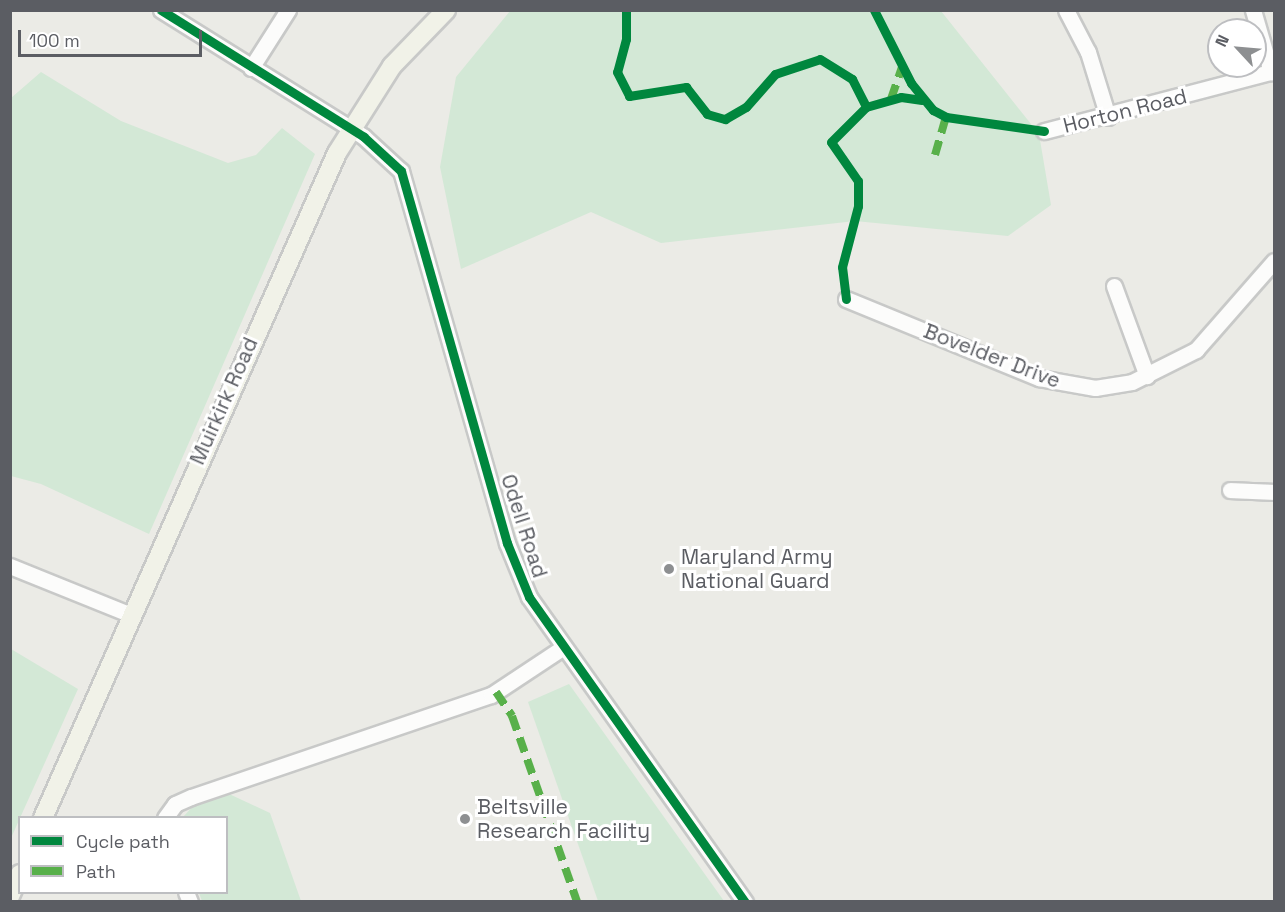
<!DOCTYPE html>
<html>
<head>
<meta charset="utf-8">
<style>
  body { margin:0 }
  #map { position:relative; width:1285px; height:912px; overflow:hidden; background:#ebebe6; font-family:"Space Grotesk",sans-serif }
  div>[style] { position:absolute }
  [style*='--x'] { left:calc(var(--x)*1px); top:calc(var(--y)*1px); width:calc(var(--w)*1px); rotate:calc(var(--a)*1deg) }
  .green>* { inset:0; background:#d3e8d6 }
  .roads { filter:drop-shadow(2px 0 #c8c9c8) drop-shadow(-2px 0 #c8c9c8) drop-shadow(0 2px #c8c9c8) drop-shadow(0 -2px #c8c9c8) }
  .minor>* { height:15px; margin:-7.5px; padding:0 7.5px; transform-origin:7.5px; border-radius:7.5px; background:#fcfcfb }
  .major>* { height:18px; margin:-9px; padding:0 9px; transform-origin:9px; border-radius:9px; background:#f1f2e8 }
  .quiet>* { height:8px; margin-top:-4px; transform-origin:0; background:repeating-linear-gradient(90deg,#58b04a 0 15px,transparent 0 23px) }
  .cycleway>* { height:9px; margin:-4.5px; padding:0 4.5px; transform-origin:4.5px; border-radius:4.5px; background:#00873e }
  .dots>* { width:16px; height:16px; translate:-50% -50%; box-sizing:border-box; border:3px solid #fff; border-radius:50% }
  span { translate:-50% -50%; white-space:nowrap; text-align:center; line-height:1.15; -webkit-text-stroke:6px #fff; paint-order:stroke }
  .street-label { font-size:21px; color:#5b5d63 }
  .poi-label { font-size:21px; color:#5b5d63 }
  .left { translate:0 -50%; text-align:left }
  .frame { position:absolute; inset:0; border:12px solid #5b5d63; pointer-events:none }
  .legend { position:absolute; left:18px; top:816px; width:210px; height:78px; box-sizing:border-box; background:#fff; border:2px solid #bdbec1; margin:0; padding:8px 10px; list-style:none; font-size:18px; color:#5b5d63 }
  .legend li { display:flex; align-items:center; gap:12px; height:30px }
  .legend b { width:30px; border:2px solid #bdbec1 }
  .north { position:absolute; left:1207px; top:18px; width:60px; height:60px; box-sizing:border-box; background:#fff; border:2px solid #bdbec1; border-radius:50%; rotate:296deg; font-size:16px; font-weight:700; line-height:24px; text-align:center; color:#5b5d63 }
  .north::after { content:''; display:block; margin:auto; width:21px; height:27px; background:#8d8f91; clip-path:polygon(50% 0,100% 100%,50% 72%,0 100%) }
  .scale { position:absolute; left:18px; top:30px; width:184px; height:27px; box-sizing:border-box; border:3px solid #5b5d63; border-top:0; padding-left:8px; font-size:18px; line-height:21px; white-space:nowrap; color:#5b5d63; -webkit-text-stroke:4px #fff; paint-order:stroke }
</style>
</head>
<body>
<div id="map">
  <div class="green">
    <i style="clip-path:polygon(510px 11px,941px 11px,1039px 134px,1051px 205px,1008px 236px,855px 221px,661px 243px,591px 212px,461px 269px,440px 167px,456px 77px)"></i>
    <i style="clip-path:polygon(41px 72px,121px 121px,228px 163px,256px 155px,282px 128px,315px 154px,149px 534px,41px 484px,11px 476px,11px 98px)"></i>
    <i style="clip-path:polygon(11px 649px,78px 689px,11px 838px)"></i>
    <i style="clip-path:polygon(569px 684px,724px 901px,598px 901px,528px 702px)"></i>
    <i style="clip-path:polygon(227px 793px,270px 813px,301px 901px,202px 901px,199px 893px,226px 892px,226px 818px,183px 817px,194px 805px)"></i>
  </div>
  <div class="roads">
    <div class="minor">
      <i style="--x:161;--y:10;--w:239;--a:32"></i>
      <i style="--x:364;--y:137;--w:50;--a:42.6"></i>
      <i style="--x:401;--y:171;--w:387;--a:74.1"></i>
      <i style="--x:507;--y:543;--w:58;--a:67.8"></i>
      <i style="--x:529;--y:597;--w:374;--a:54.7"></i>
      <i style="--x:1066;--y:10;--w:47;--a:62.4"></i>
      <i style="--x:1088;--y:52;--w:68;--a:72.9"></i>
      <i style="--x:1253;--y:10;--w:65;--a:73.8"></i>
      <i style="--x:251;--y:68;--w:69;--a:-57.5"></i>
      <i style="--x:1044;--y:131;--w:238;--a:-14.6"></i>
      <i style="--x:1114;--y:286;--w:96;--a:69.9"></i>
      <i style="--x:846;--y:299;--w:209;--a:22.3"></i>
      <i style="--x:1039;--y:378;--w:57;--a:10.1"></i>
      <i style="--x:1095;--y:388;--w:37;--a:-9"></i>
      <i style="--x:1132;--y:382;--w:72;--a:-26.6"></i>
      <i style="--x:1196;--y:350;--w:118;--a:-48.8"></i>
      <i style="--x:1230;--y:490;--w:44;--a:2.6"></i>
      <i style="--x:10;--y:566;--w:131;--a:22"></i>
      <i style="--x:165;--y:818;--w:17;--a:-54"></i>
      <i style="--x:175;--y:804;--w:17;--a:-24"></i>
      <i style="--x:191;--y:797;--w:317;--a:-18.8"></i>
      <i style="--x:491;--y:695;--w:85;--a:-33.5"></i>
      <i style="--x:186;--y:892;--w:11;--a:68"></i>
    </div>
    <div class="major">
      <i style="--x:43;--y:818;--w:727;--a:-66.15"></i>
      <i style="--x:337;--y:153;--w:103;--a:-57.7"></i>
      <i style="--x:392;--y:66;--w:78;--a:-46"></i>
      <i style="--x:10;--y:896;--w:24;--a:-66"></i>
    </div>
  </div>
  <div class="quiet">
    <i style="--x:891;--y:99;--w:34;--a:-71"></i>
    <i style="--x:935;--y:155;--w:40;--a:-74"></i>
    <i style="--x:496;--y:692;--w:29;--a:56"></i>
    <i style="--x:512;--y:716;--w:197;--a:70.7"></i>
  </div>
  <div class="cycleway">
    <i style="--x:161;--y:10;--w:239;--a:32"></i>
    <i style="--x:364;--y:137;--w:50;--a:42.6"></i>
    <i style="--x:401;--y:171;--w:387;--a:74.1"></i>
    <i style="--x:507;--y:543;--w:58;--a:67.8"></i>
    <i style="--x:529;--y:597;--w:374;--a:54.7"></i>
    <i style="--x:626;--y:10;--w:29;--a:90"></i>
    <i style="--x:626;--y:39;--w:34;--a:105"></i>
    <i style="--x:617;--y:72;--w:27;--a:63"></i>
    <i style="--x:629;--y:96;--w:58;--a:-9"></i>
    <i style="--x:686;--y:87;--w:34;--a:52"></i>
    <i style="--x:707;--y:114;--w:19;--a:16"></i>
    <i style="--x:725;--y:119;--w:24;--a:-30"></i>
    <i style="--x:746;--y:107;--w:44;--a:-48.7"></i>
    <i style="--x:775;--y:74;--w:47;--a:-18.4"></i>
    <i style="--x:820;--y:59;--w:38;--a:32"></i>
    <i style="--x:852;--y:79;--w:31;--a:63"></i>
    <i style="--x:874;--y:10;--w:82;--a:63.1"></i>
    <i style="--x:911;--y:83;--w:35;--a:51"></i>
    <i style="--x:933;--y:110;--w:15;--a:28"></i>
    <i style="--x:946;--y:117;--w:99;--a:8.1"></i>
    <i style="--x:846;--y:299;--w:32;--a:-97"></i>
    <i style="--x:842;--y:267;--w:63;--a:-75.3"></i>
    <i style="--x:858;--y:206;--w:25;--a:-90"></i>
    <i style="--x:858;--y:181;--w:47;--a:-124.7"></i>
    <i style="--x:831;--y:142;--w:49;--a:-45"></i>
    <i style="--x:866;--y:107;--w:36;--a:-16"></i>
    <i style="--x:901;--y:97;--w:21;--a:8"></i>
  </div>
  <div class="dots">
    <i style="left:669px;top:569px;background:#8d8f91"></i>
    <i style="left:465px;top:819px;background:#8d8f91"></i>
  </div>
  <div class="street-label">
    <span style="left:1125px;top:111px;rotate:-14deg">Horton Road</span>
    <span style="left:992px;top:356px;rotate:21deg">Bovelder Drive</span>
    <span style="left:224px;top:401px;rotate:-66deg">Muirkirk Road</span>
    <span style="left:524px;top:526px;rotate:72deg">Odell Road</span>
  </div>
  <div class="poi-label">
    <span class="left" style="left:681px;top:569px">Maryland Army<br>National Guard</span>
    <span class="left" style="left:477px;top:819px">Beltsville<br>Research Facility</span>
  </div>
  <div class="frame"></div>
  <ul class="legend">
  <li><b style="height:8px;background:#00873e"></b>Cycle path</li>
  <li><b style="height:8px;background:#58b04a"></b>Path</li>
  </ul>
  <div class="north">N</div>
  <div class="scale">100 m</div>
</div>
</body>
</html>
